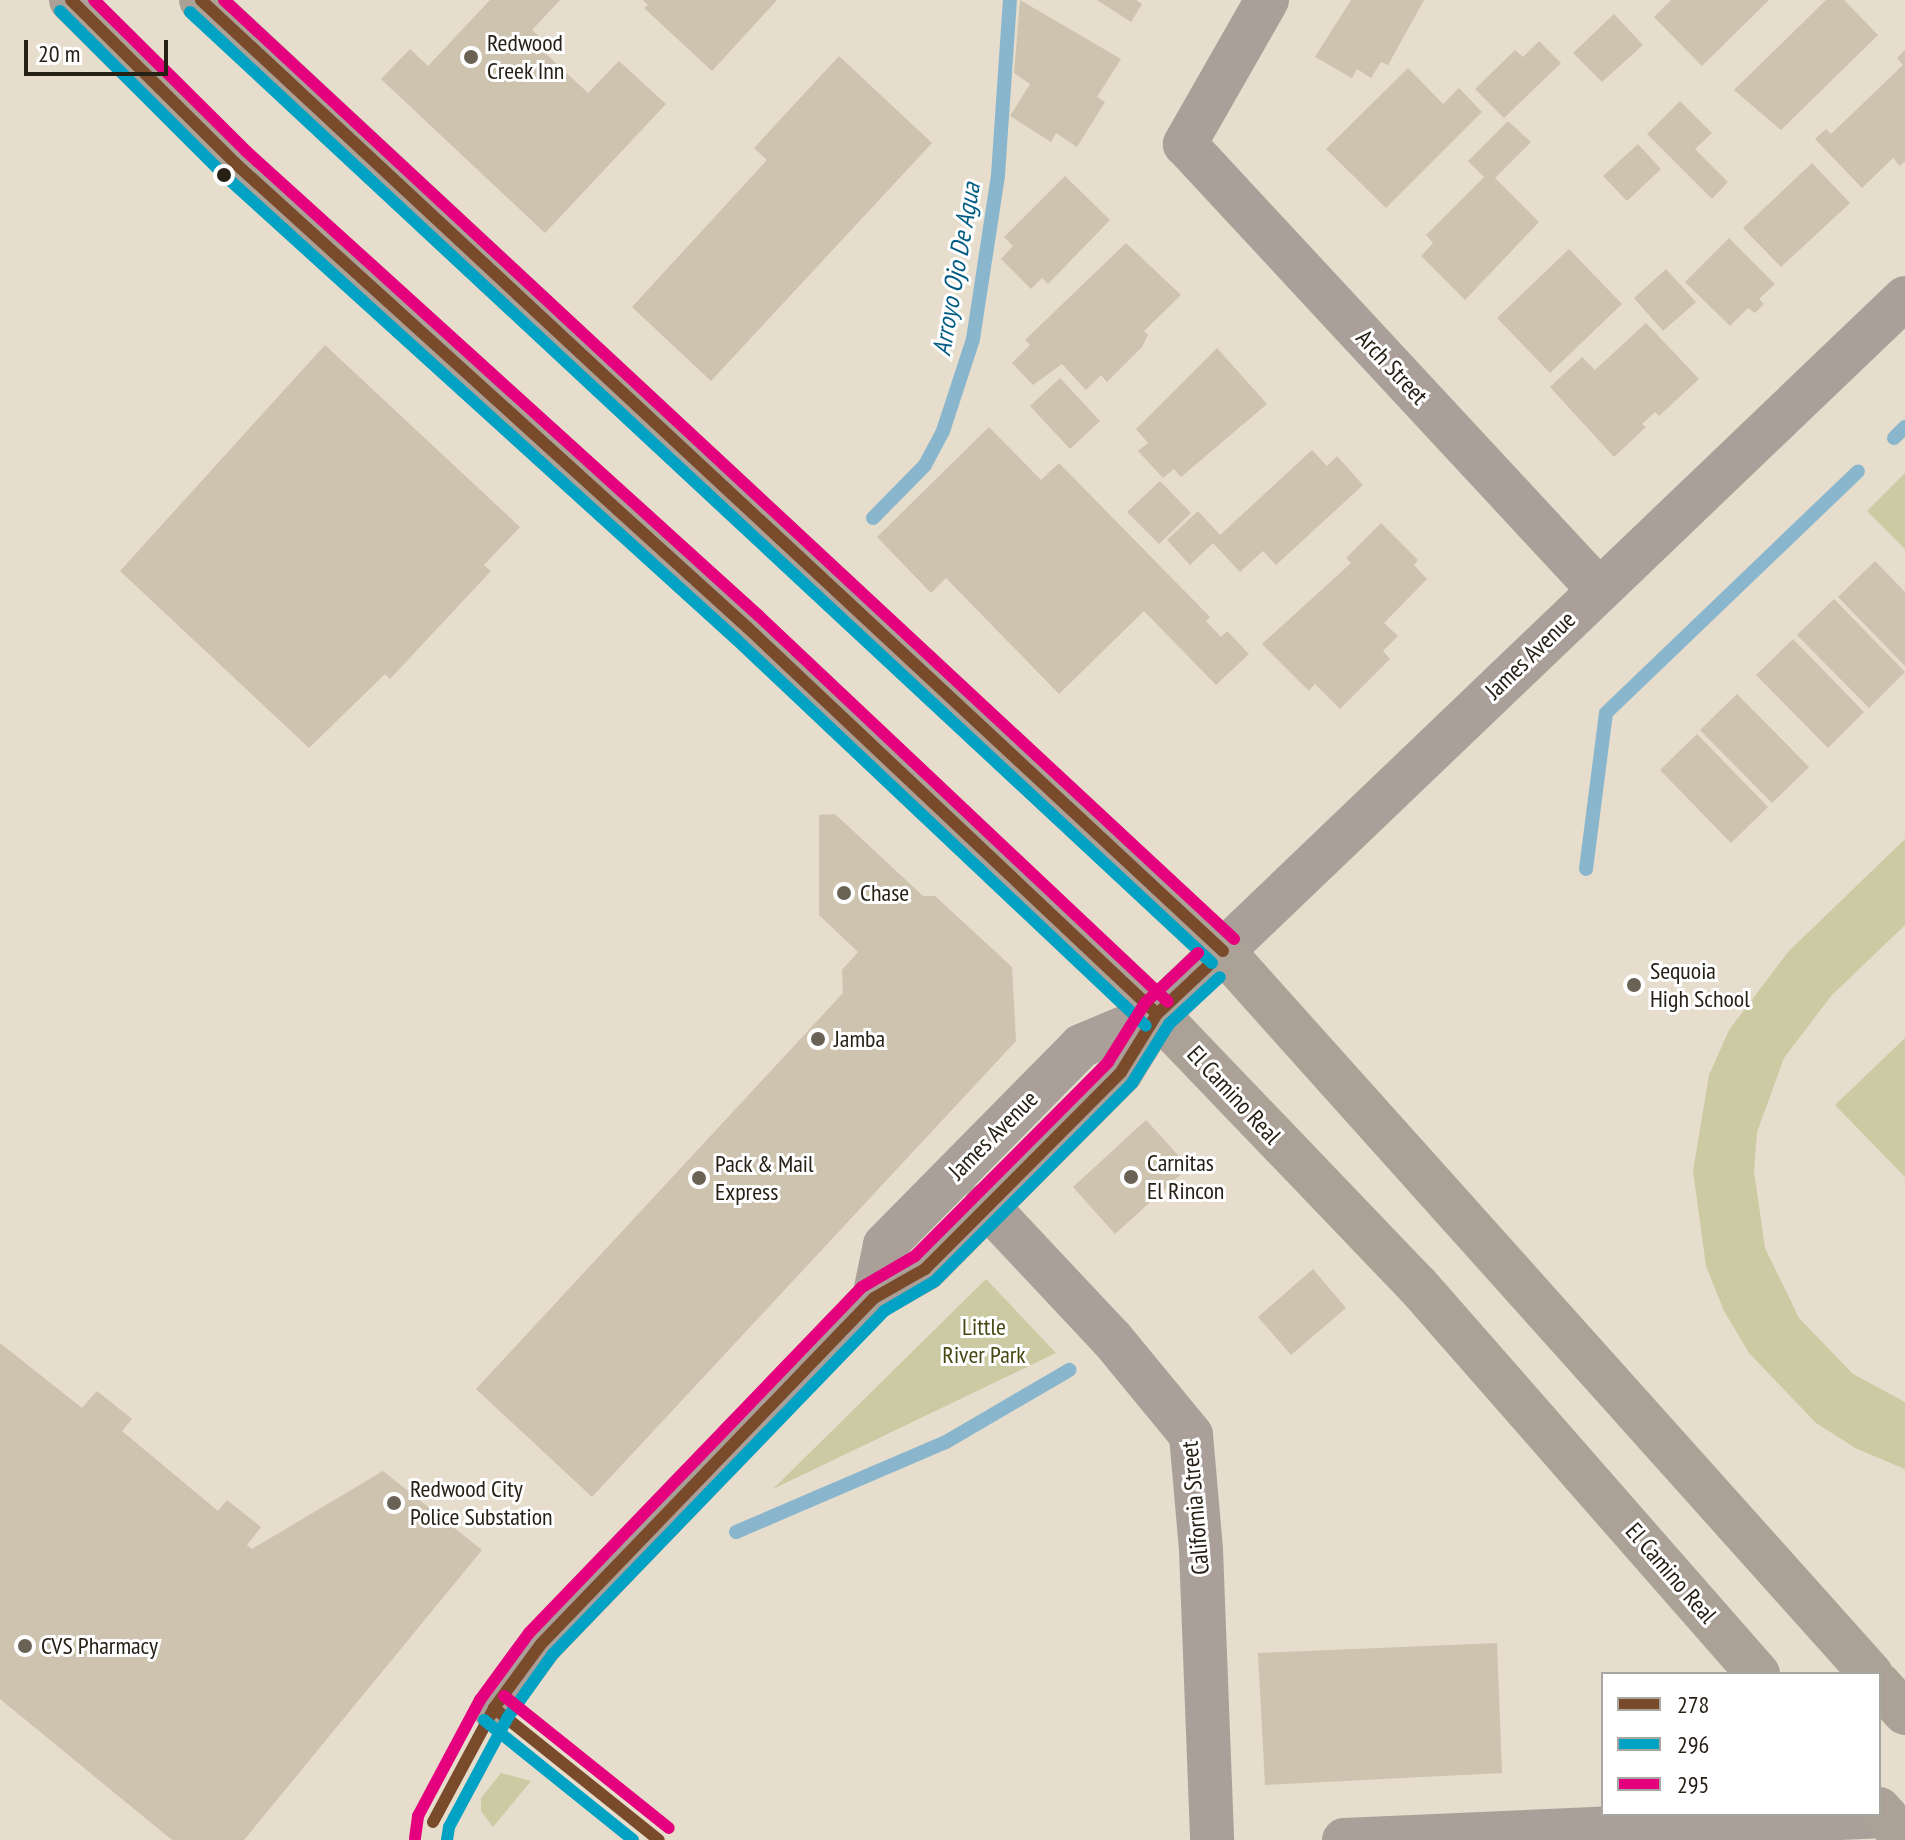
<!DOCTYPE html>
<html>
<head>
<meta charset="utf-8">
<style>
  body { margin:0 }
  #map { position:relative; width:1905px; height:1840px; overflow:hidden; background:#e6ddcc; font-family:"PT Sans Narrow",sans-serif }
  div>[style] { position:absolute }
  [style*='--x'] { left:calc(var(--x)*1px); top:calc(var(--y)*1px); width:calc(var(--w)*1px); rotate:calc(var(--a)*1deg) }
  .green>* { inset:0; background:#cccaa3 }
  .stream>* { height:14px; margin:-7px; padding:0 7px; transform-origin:7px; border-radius:7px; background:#8ab6cd }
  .building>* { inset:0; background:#cdc3af }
  .street>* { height:44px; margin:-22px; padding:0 22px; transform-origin:22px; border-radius:22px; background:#aaa099 }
  .primary>* { height:44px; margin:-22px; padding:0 22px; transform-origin:22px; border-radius:22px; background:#aca197 }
  .bus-1>* { height:12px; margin:-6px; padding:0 6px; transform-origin:6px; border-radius:6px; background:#7a4b2a }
  .bus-2>* { height:12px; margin:-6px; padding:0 6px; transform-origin:6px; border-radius:6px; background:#02a2c5 }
  .bus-3>* { height:12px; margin:-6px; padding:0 6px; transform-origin:6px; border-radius:6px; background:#e5007d }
  .dots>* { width:22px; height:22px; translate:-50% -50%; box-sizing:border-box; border:4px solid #fff; border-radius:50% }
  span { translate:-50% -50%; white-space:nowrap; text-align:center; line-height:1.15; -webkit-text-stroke:6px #fff; paint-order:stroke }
  .poi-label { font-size:24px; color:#262015 }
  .left { translate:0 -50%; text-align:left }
  .street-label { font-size:24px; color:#262015 }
  .park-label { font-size:24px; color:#464814 }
  .water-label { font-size:26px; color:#015c83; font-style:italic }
  .legend { position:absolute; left:1601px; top:1672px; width:280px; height:144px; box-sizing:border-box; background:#fff; border:2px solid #a8a6a1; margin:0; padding:10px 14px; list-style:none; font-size:24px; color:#262015 }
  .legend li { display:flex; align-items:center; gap:16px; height:40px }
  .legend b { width:40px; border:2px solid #a8a6a1 }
  .scale { position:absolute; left:24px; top:40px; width:144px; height:36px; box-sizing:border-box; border:4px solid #262015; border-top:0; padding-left:10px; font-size:24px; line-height:28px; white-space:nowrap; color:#262015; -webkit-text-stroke:6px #fff; paint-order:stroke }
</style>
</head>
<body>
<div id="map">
  <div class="green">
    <i style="clip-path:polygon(1905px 473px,1905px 549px,1867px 511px)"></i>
    <i style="clip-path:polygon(1905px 839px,1905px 925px,1831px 996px,1784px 1058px,1757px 1132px,1754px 1171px,1765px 1248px,1799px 1318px,1853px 1374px,1905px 1402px,1905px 1469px,1857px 1449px,1816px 1423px,1749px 1353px,1724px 1311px,1706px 1266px,1693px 1171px,1709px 1075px,1729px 1030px,1788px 952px)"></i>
    <i style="clip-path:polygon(1905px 1038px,1905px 1177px,1835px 1105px)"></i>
    <i style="clip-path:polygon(986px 1279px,1056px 1353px,773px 1489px)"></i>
    <i style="clip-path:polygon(501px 1773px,531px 1781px,493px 1827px,481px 1811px,481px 1798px)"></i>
  </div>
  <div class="stream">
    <i style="--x:1894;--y:438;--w:16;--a:-45"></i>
    <i style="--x:873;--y:518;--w:74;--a:-45.5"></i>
    <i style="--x:925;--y:465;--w:38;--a:-62"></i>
    <i style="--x:943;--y:431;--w:97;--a:-71.9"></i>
    <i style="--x:973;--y:339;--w:166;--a:-81.3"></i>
    <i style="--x:998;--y:175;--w:175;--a:-86.1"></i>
    <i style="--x:1586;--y:869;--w:157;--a:-82.7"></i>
    <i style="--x:1606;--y:713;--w:349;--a:-43.8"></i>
    <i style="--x:736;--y:1532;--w:228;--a:-23.2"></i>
    <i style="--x:946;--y:1442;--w:143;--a:-30.3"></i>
  </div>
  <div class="building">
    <i style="clip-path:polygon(490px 0,560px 0,532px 30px,549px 45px,543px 51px,588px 93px,619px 61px,666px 104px,545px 233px,381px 79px,410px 49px,428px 66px)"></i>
    <i style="clip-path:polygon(643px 0,777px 0,712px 71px,644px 8px,648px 5px)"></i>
    <i style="clip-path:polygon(1020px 0,1121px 59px,1097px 97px,1105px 102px,1077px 147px,1056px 133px,1051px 142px,1010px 116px,1030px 84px,1014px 73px)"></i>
    <i style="clip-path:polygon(1097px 0,1136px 0,1142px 4px,1131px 22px)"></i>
    <i style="clip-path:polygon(1351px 0,1424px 0,1388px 65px,1381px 62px,1371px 78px,1357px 69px,1352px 78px,1315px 57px)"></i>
    <i style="clip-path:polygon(1671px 0,1769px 0,1702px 66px,1654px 17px)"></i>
    <i style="clip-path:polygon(1826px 0,1844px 0,1878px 35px,1781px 130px,1734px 90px)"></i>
    <i style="clip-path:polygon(1614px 14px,1643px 45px,1602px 82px,1573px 53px)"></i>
    <i style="clip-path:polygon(1539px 41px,1561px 63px,1504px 118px,1475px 89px,1515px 50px,1523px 57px)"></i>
    <i style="clip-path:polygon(1905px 50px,1905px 161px,1900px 166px,1893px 158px,1862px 188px,1815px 139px,1826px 129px,1831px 134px,1903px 65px,1897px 58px)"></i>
    <i style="clip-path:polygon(839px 56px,932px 143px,711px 381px,632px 307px,767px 160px,754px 148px)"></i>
    <i style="clip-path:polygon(1408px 68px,1443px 104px,1459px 88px,1482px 112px,1386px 208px,1326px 149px)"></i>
    <i style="clip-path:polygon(1680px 101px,1712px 133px,1695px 149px,1728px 182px,1712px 199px,1647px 134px)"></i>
    <i style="clip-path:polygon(1508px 121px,1531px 142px,1495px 178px,1539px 222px,1465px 300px,1421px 256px,1433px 243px,1426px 235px,1484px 177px,1468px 161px)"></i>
    <i style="clip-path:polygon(1638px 144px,1661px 169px,1627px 201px,1603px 176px)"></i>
    <i style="clip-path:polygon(1812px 163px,1850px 203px,1781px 267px,1743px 228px)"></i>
    <i style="clip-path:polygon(1065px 176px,1110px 220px,1048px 284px,1042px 278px,1031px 289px,1001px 259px,1013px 246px,1004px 237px)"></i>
    <i style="clip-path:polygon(1729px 238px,1775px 284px,1759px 299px,1764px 304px,1755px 313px,1748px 308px,1730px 326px,1685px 282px)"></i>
    <i style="clip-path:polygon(1126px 243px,1181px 295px,1144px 331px,1148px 335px,1142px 347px,1107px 382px,1101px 375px,1086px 390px,1062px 364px,1033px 385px,1012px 363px,1030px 345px,1025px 340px)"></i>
    <i style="clip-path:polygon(1569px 249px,1622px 304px,1550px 373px,1497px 318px)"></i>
    <i style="clip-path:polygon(1666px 269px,1696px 302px,1663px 331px,1634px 298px)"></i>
    <i style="clip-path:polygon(1646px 323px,1699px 379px,1659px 416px,1655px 412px,1642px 424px,1646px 427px,1614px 457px,1550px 387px,1582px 357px,1595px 370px)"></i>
    <i style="clip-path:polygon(325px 345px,520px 527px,484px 565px,491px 571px,390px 679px,385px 674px,309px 748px,120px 571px)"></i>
    <i style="clip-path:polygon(1217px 348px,1267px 404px,1181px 477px,1174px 469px,1163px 478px,1138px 451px,1148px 443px,1136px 429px)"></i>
    <i style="clip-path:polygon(1060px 378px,1100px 421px,1070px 449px,1030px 406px)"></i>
    <i style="clip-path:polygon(989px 427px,1041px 480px,1059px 463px,1210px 617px,1206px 621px,1221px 637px,1227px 631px,1249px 654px,1216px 685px,1144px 611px,1059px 694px,946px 578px,931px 593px,877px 537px)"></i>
    <i style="clip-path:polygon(1312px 450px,1327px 466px,1337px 456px,1363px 485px,1276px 565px,1263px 551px,1240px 572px,1213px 543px,1190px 565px,1167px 540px,1198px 511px,1220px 535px)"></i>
    <i style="clip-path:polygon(1160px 481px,1191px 513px,1159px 544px,1127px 512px)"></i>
    <i style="clip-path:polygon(1381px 523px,1418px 560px,1414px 565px,1427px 579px,1384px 623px,1398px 636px,1383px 651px,1390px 659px,1340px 709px,1315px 684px,1309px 691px,1262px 644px,1351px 563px,1346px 558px)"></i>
    <i style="clip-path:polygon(1875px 561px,1905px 592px,1905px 666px,1838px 597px)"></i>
    <i style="clip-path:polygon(1834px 599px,1905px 672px,1869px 708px,1797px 635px)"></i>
    <i style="clip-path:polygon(1793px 639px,1864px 712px,1828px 748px,1756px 675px)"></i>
    <i style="clip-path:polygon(1737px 694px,1809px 767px,1772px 803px,1700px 730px)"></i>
    <i style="clip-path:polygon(1697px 734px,1768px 807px,1731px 843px,1660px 770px)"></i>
    <i style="clip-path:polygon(835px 814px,923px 896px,935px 896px,1012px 967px,1016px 1041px,592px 1497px,476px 1389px,843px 993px,842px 970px,858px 952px,819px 915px,819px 815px)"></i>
    <i style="clip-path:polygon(1146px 1120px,1189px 1167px,1115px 1234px,1073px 1187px)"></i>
    <i style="clip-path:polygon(1313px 1269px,1346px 1308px,1291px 1355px,1258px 1317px)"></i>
    <i style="clip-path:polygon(0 1343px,82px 1408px,97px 1391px,132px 1419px,122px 1431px,218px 1511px,227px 1500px,261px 1527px,247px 1545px,252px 1549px,383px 1471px,482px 1550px,244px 1840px,172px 1840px,0 1699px)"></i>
    <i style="clip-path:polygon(1497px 1643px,1502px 1773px,1265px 1785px,1258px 1653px)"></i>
  </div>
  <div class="street">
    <i style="--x:1267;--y:0;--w:166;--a:119.7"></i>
    <i style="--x:1185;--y:144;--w:609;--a:47.13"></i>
    <i style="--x:986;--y:1205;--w:184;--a:46.8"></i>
    <i style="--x:1112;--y:1339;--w:124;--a:50.5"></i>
    <i style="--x:1191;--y:1435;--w:115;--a:85"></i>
    <i style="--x:1201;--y:1550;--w:290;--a:87.8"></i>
    <i style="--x:874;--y:1298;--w:54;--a:-78.3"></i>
    <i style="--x:885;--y:1245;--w:279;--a:-45.4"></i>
    <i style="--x:1081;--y:1046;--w:82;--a:-22.8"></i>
    <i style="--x:494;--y:1708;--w:79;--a:-53.7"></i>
    <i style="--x:541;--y:1644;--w:480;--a:-46.1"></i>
    <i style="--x:874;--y:1298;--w:59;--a:-29.6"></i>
    <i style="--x:925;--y:1269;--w:278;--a:-45.1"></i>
    <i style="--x:1121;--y:1072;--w:68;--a:-58.2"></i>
    <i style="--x:1157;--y:1014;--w:1035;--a:-43.75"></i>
    <i style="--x:1344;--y:1840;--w:542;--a:-2.54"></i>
  </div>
  <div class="primary">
    <i style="--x:71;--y:0;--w:231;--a:44.8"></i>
    <i style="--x:235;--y:163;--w:692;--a:42.19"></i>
    <i style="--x:748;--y:628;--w:562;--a:43.34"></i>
    <i style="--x:1157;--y:1014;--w:377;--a:46.2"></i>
    <i style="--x:1418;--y:1286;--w:516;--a:48.77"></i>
    <i style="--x:201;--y:0;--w:1396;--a:42.94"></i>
    <i style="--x:1223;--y:951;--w:971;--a:48.13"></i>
    <i style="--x:1879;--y:1684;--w:39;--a:48"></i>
    <i style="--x:1879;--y:1809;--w:40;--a:49"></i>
  </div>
  <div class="bus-1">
    <i style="--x:71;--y:0;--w:231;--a:44.8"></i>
    <i style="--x:235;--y:163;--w:692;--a:42.19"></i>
    <i style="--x:748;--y:628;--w:562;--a:43.34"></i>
    <i style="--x:201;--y:0;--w:1396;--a:42.94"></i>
    <i style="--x:494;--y:1708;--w:211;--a:38.7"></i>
    <i style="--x:433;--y:1822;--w:129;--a:-61.8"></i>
    <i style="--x:494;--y:1708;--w:79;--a:-53.7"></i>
    <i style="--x:541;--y:1644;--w:480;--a:-46.1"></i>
    <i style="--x:874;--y:1298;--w:59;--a:-29.6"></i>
    <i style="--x:925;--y:1269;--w:278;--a:-45.1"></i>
    <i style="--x:1121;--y:1072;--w:68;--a:-58.2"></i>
    <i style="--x:1157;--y:1014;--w:71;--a:-43.3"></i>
  </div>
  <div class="bus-2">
    <i style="--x:60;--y:11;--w:232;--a:45"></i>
    <i style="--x:224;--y:175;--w:692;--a:42.19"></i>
    <i style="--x:737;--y:640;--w:562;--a:43.34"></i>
    <i style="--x:190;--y:12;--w:1396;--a:42.94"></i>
    <i style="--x:484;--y:1720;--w:191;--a:38.8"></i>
    <i style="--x:447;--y:1840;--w:13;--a:-81"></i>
    <i style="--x:449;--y:1827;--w:125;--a:-61.8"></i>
    <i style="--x:508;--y:1717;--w:77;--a:-54.5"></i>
    <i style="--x:553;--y:1654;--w:477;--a:-46"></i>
    <i style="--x:884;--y:1311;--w:59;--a:-30.5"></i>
    <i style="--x:935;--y:1281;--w:279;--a:-45.1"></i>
    <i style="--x:1132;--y:1083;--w:70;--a:-57.9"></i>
    <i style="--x:1169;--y:1024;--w:69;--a:-42.7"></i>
  </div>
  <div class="bus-3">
    <i style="--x:94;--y:0;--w:214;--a:44.8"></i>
    <i style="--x:246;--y:151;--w:692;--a:42.19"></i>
    <i style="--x:759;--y:616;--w:562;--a:43.34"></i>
    <i style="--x:224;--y:0;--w:1379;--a:42.91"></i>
    <i style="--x:504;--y:1696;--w:211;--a:38.7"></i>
    <i style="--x:415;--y:1838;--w:22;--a:-82"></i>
    <i style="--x:418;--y:1816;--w:132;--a:-61.9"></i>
    <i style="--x:480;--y:1700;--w:83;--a:-53.8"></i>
    <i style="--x:529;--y:1633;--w:480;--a:-46.1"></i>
    <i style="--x:862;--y:1287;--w:61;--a:-30.3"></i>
    <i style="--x:915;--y:1256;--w:274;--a:-45.1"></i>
    <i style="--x:1108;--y:1062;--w:70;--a:-57.9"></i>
    <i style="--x:1145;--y:1003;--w:73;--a:-43.3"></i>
  </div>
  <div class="dots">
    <i style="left:471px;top:57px;background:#696255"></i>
    <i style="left:224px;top:175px;background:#262015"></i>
    <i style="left:844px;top:893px;background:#696255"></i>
    <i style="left:1634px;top:985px;background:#696255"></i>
    <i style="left:818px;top:1039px;background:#696255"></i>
    <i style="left:1131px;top:1177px;background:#696255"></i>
    <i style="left:699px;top:1178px;background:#696255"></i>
    <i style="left:394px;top:1503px;background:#696255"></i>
    <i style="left:25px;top:1646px;background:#696255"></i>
  </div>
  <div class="poi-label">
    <span class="left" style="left:487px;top:57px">Redwood<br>Creek Inn</span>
    <span class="left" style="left:860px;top:893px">Chase</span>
    <span class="left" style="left:1650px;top:985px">Sequoia<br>High School</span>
    <span class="left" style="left:834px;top:1039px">Jamba</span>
    <span class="left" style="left:1147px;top:1177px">Carnitas<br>El Rincon</span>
    <span class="left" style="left:715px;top:1178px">Pack &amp; Mail<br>Express</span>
    <span class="left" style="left:410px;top:1503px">Redwood City<br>Police Substation</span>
    <span class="left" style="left:41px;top:1646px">CVS Pharmacy</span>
  </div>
  <div class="street-label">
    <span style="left:1392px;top:367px;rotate:47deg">Arch Street</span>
    <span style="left:1530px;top:655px;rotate:-44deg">James Avenue</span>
    <span style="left:1234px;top:1095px;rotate:47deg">El Camino Real</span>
    <span style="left:993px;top:1135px;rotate:-45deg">James Avenue</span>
    <span style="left:1195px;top:1508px;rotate:-95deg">California Street</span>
    <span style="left:1671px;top:1573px;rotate:49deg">El Camino Real</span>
  </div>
  <div class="park-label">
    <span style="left:984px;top:1341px">Little<br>River Park</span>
  </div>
  <div class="water-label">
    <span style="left:956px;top:269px;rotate:-80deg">Arroyo Ojo De Agua</span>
  </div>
  <ul class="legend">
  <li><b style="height:10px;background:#7a4b2a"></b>278</li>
  <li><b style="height:10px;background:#02a2c5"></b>296</li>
  <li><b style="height:10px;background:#e5007d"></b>295</li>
  </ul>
  <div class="scale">20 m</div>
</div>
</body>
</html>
